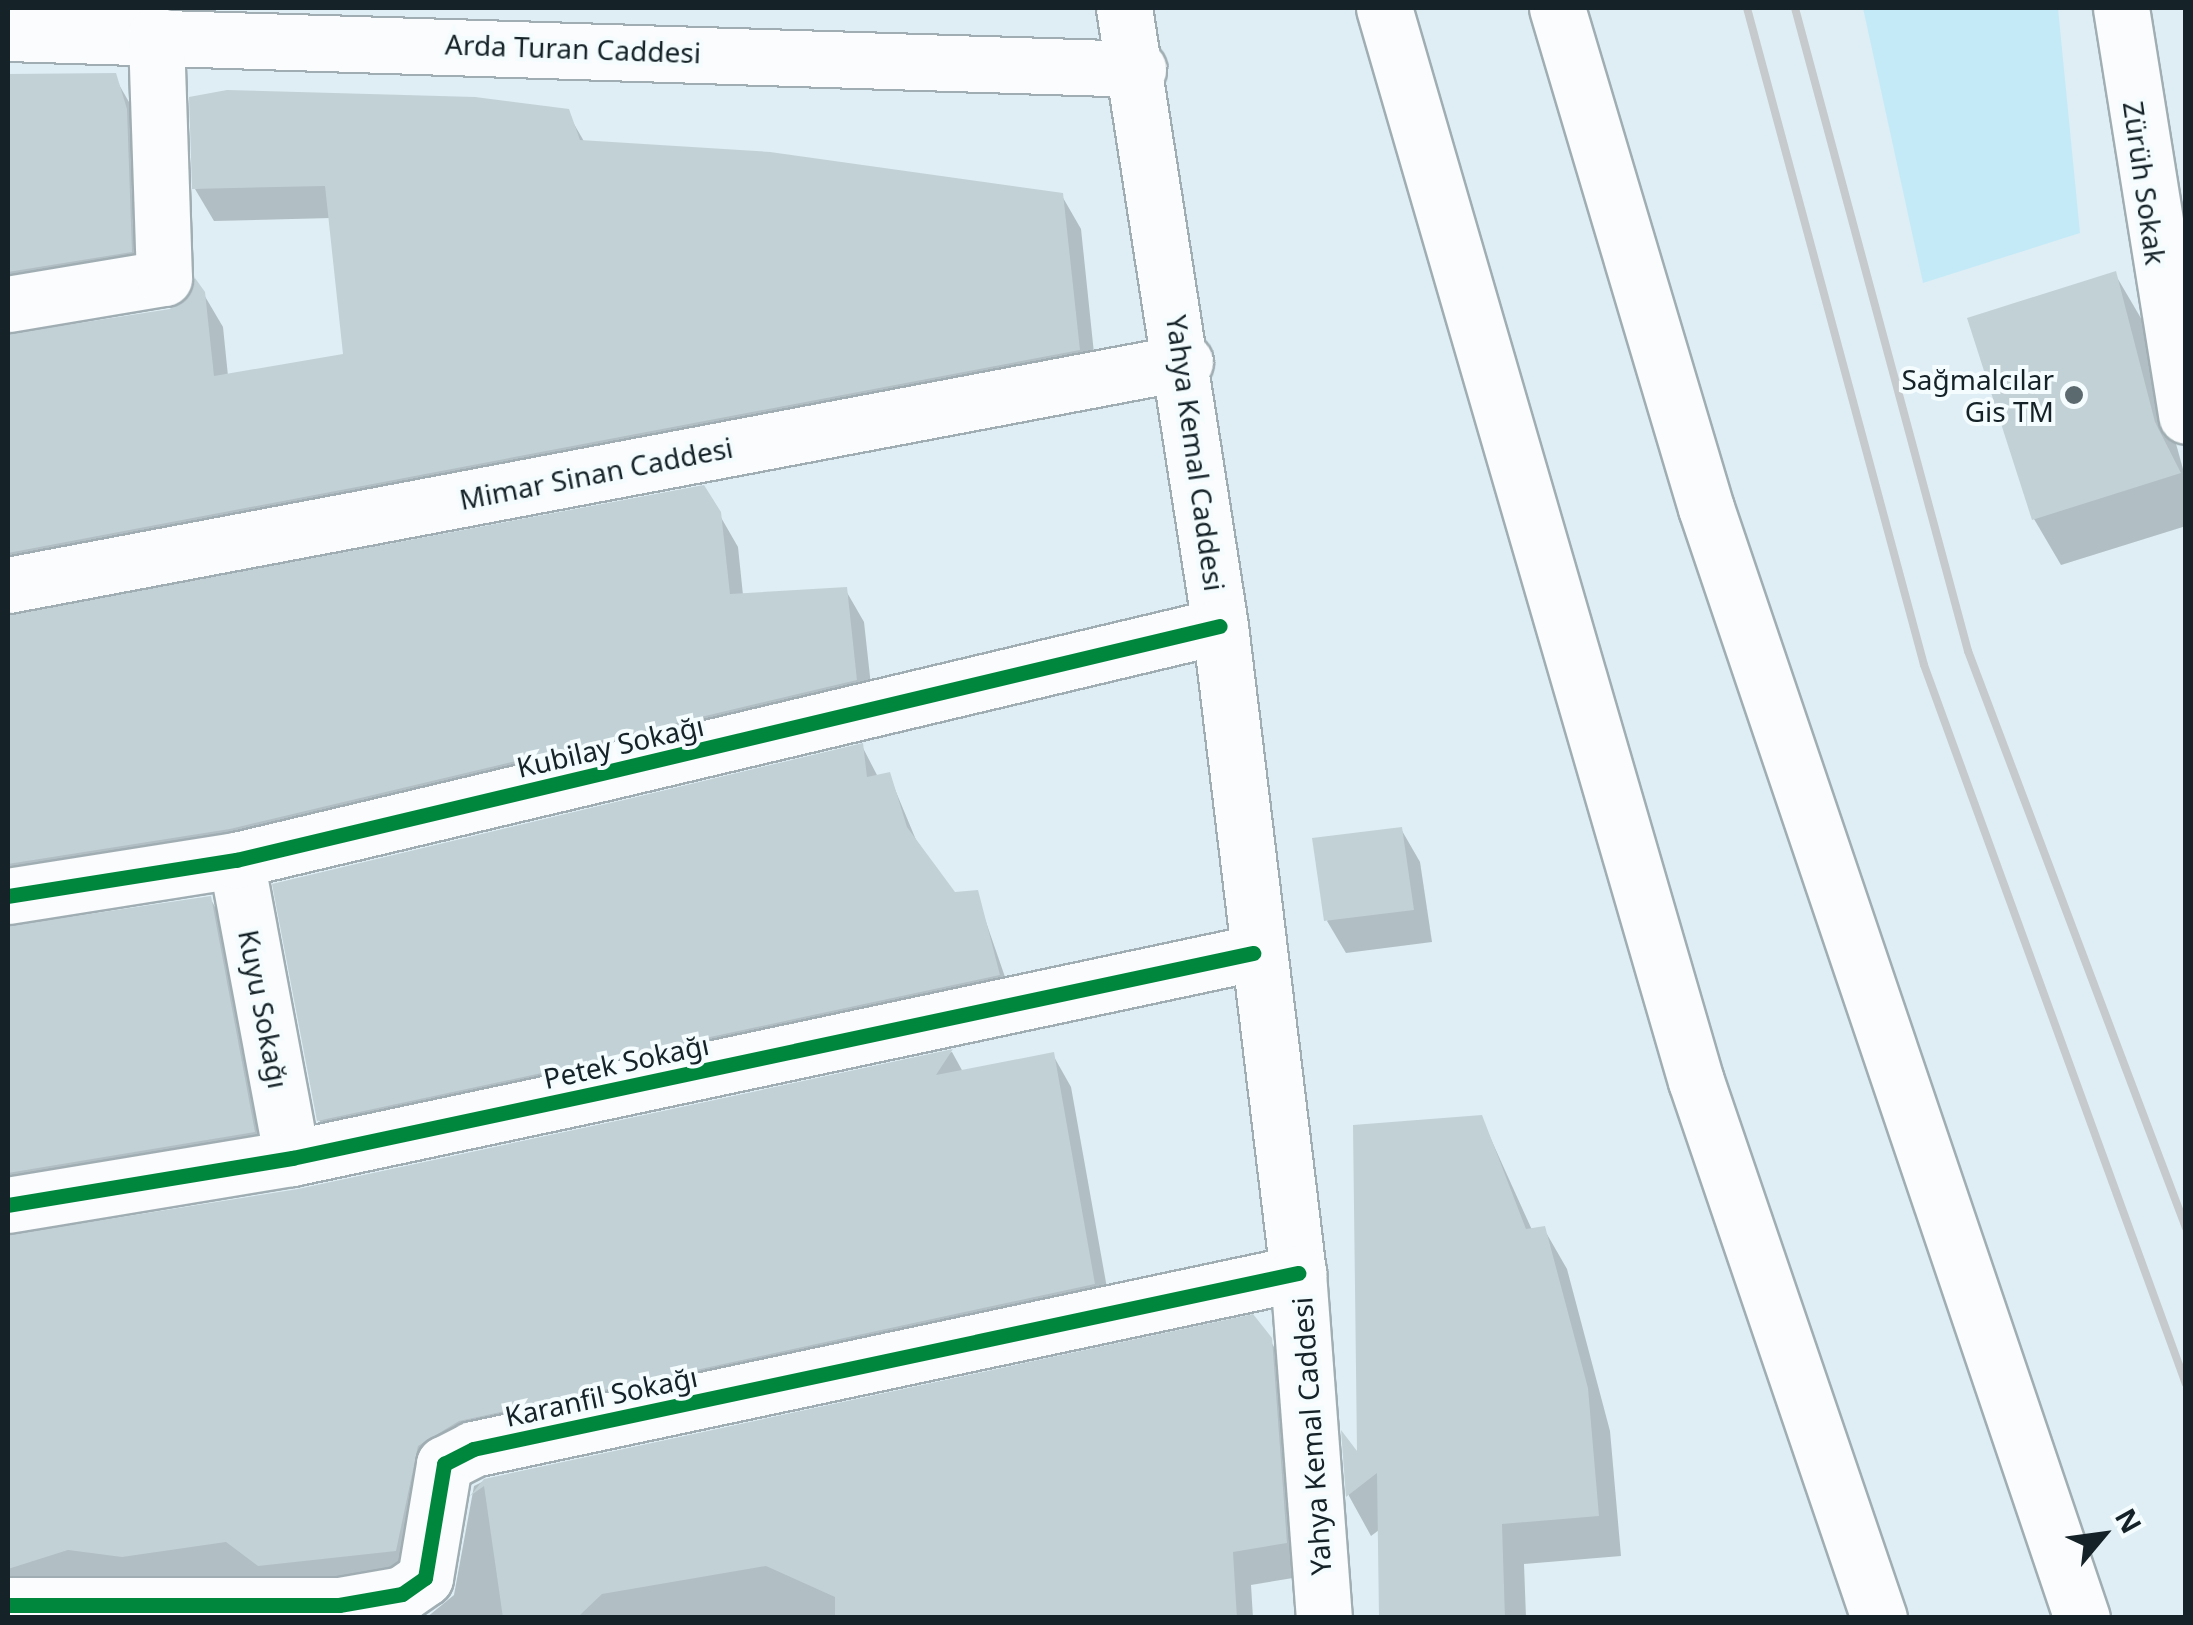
<!DOCTYPE html>
<html>
<head>
<meta charset="utf-8">
<style>
  body { margin:0 }
  #map { position:relative; width:2193px; height:1625px; overflow:hidden; background:#deeef4; font-family:"Noto Sans",sans-serif }
  div>[style] { position:absolute }
  [style*='--x'] { left:calc(var(--x)*1px); top:calc(var(--y)*1px); width:calc(var(--w)*1px); rotate:calc(var(--a)*1deg) }
  .green>* { inset:0; background:#c4eaf8 }
  .shadow>* { inset:0; background:#0003 }
  .building>* { inset:0; background:#c2d1d6 }
  .roads { filter:drop-shadow(2px 0 #a0aeb3) drop-shadow(-2px 0 #a0aeb3) drop-shadow(0 2px #a0aeb3) drop-shadow(0 -2px #a0aeb3) }
  .minor>* { height:55px; margin:-27.5px; padding:0 27.5px; transform-origin:27.5px; border-radius:27.5px; background:#fafcfd }
  .major>* { height:55px; margin:-27.5px; padding:0 27.5px; transform-origin:27.5px; border-radius:27.5px; background:#fafcfd }
  .highway>* { height:55px; margin:-27.5px; padding:0 27.5px; transform-origin:27.5px; border-radius:27.5px; background:#fafcfd }
  .rail>* { height:8px; margin:-4px; padding:0 4px; transform-origin:4px; border-radius:4px; background:#c6cacc }
  .cycleway>* { height:15px; margin:-7.5px; padding:0 7.5px; transform-origin:7.5px; border-radius:7.5px; background:#00873e }
  .dots>* { width:28px; height:28px; translate:-50% -50%; box-sizing:border-box; border:5px solid #f4fcfe; border-radius:50% }
  span { translate:-50% -50%; white-space:nowrap; text-align:center; line-height:1.15; -webkit-text-stroke:8px #f4fcfe; paint-order:stroke }
  .street-label { font-size:28px; color:#152328 }
  .poi-label { font-size:28px; color:#152328 }
  .right { translate:-100% -50%; text-align:right }
  .frame { position:absolute; inset:0; border:10px solid #152328; pointer-events:none }
  .north { position:absolute; left:2053px; top:1485px; width:100px; height:100px; -webkit-text-stroke:8px #f4fcfe; paint-order:stroke; rotate:61deg; font-size:28px; font-weight:700; line-height:40px; text-align:center; color:#152328 }
  .north::after { content:''; display:block; margin:auto; width:35px; height:45px; background:#152328; clip-path:polygon(50% 0,100% 100%,50% 72%,0 100%) }
</style>
</head>
<body>
<div id="map">
  <div class="green">
    <i style="clip-path:polygon(1863px 8px,2058px 8px,2080px 233px,1923px 283px)"></i>
  </div>
  <div class="shadow">
    <i style="clip-path:polygon(8px 75px,114px 76px,133px 109px,149px 284px,8px 316px)"></i>
    <i style="clip-path:polygon(567px 112px,585px 143px,1062px 196px,1081px 229px,1097px 382px,8px 593px,8px 337px,171px 311px,203px 293px,223px 327px,228px 376px,346px 356px,331px 218px,214px 221px,195px 189px)"></i>
    <i style="clip-path:polygon(2115px 274px,2142px 320px,2186px 480px,2186px 526px,2061px 565px,2034px 519px)"></i>
    <i style="clip-path:polygon(719px 514px,738px 547px,743px 595px,845px 589px,864px 622px,874px 713px,8px 911px,8px 616px)"></i>
    <i style="clip-path:polygon(862px 746px,878px 777px,889px 775px,919px 847px,954px 895px,976px 893px,1014px 1003px,335px 1148px,319px 1120px)"></i>
    <i style="clip-path:polygon(1401px 829px,1420px 862px,1432px 942px,1346px 953px,1327px 921px)"></i>
    <i style="clip-path:polygon(210px 898px,228px 930px,272px 1164px,8px 1217px,8px 927px)"></i>
    <i style="clip-path:polygon(952px 1052px,963px 1072px,1053px 1055px,1071px 1087px,1112px 1316px,436px 1479px,407px 1596px,8px 1604px,8px 1237px,299px 1191px)"></i>
    <i style="clip-path:polygon(1481px 1117px,1532px 1230px,1544px 1229px,1567px 1269px,1610px 1431px,1621px 1556px,1524px 1564px,1526px 1618px,1381px 1618px,1379px 1530px,1371px 1536px,1349px 1496px,1344px 1438px,1360px 1458px)"></i>
    <i style="clip-path:polygon(1270px 1340px,1290px 1375px,1305px 1576px,1251px 1585px,1253px 1618px,426px 1618px,454px 1595px,474px 1486px,484px 1481px)"></i>
  </div>
  <div class="building">
    <i style="clip-path:polygon(116px 73px,127px 109px,132px 252px,8px 272px,8px 74px)"></i>
    <i style="clip-path:polygon(227px 90px,475px 97px,569px 109px,580px 140px,770px 152px,1063px 193px,1080px 350px,8px 553px,8px 334px,170px 309px,195px 278px,205px 292px,214px 376px,343px 354px,325px 186px,192px 189px,189px 97px)"></i>
    <i style="clip-path:polygon(2116px 271px,2155px 422px,2181px 473px,2032px 520px,1967px 318px)"></i>
    <i style="clip-path:polygon(704px 485px,721px 512px,730px 594px,847px 587px,857px 680px,230px 829px,8px 864px,8px 615px)"></i>
    <i style="clip-path:polygon(863px 743px,867px 777px,890px 772px,907px 827px,955px 892px,978px 890px,1000px 975px,317px 1121px,272px 884px)"></i>
    <i style="clip-path:polygon(1402px 827px,1414px 910px,1324px 921px,1312px 838px)"></i>
    <i style="clip-path:polygon(211px 896px,255px 1132px,8px 1173px,8px 926px)"></i>
    <i style="clip-path:polygon(953px 1049px,936px 1075px,1054px 1052px,1095px 1284px,459px 1421px,418px 1446px,396px 1551px,258px 1566px,226px 1542px,122px 1557px,68px 1550px,8px 1569px,8px 1235px,298px 1189px)"></i>
    <i style="clip-path:polygon(1482px 1115px,1526px 1229px,1545px 1226px,1588px 1388px,1599px 1516px,1502px 1524px,1505px 1618px,1379px 1618px,1377px 1473px,1346px 1497px,1341px 1430px,1357px 1451px,1353px 1125px)"></i>
    <i style="clip-path:polygon(1253px 1314px,1272px 1338px,1287px 1543px,1233px 1552px,1237px 1618px,835px 1618px,835px 1597px,766px 1566px,602px 1594px,580px 1615px,503px 1618px,484px 1486px,470px 1496px,484px 1479px)"></i>
  </div>
  <div class="roads">
    <div class="minor">
      <i style="--x:2121;--y:8;--w:413;--a:80.9"></i>
      <i style="--x:8;--y:33;--w:1131;--a:1.82"></i>
      <i style="--x:8;--y:304;--w:158;--a:-9.5"></i>
      <i style="--x:164;--y:278;--w:244;--a:-91.9"></i>
      <i style="--x:8;--y:585;--w:1198;--a:-10.73"></i>
      <i style="--x:236;--y:860;--w:303;--a:79.4"></i>
      <i style="--x:8;--y:896;--w:231;--a:-9"></i>
      <i style="--x:236;--y:860;--w:1011;--a:-13.38"></i>
      <i style="--x:8;--y:1205;--w:288;--a:-9.4"></i>
      <i style="--x:292;--y:1158;--w:983;--a:-12.04"></i>
      <i style="--x:8;--y:1605;--w:331;--a:0"></i>
      <i style="--x:339;--y:1605;--w:64;--a:-9.9"></i>
      <i style="--x:402;--y:1594;--w:28;--a:-35"></i>
      <i style="--x:425;--y:1578;--w:116;--a:-80.5"></i>
      <i style="--x:444;--y:1464;--w:33;--a:-27"></i>
      <i style="--x:473;--y:1449;--w:844;--a:-12.04"></i>
    </div>
    <div class="major">
      <i style="--x:1124;--y:8;--w:625;--a:81.17"></i>
      <i style="--x:1220;--y:626;--w:652;--a:83.13"></i>
      <i style="--x:1298;--y:1273;--w:346;--a:85.7"></i>
    </div>
    <div class="highway">
      <i style="--x:1384;--y:8;--w:1117;--a:73.79"></i>
      <i style="--x:1696;--y:1081;--w:567;--a:71.18"></i>
      <i style="--x:1557;--y:8;--w:522;--a:73.41"></i>
      <i style="--x:1706;--y:508;--w:1172;--a:71.29"></i>
    </div>
  </div>
  <div class="rail">
    <i style="--x:1747;--y:8;--w:680;--a:74.92"></i>
    <i style="--x:1924;--y:665;--w:765;--a:69.98"></i>
    <i style="--x:1795;--y:8;--w:666;--a:74.94"></i>
    <i style="--x:1968;--y:651;--w:617;--a:69.3"></i>
  </div>
  <div class="cycleway">
    <i style="--x:8;--y:896;--w:231;--a:-9"></i>
    <i style="--x:236;--y:860;--w:1011;--a:-13.38"></i>
    <i style="--x:8;--y:1205;--w:288;--a:-9.4"></i>
    <i style="--x:292;--y:1158;--w:983;--a:-12.04"></i>
    <i style="--x:8;--y:1605;--w:331;--a:0"></i>
    <i style="--x:339;--y:1605;--w:64;--a:-9.9"></i>
    <i style="--x:402;--y:1594;--w:28;--a:-35"></i>
    <i style="--x:425;--y:1578;--w:116;--a:-80.5"></i>
    <i style="--x:444;--y:1464;--w:33;--a:-27"></i>
    <i style="--x:473;--y:1449;--w:844;--a:-12.04"></i>
  </div>
  <div class="dots">
    <i style="left:2074px;top:395px;background:#5b6a6f"></i>
  </div>
  <div class="street-label">
    <span style="left:573px;top:48px;rotate:2deg">Arda Turan Caddesi</span>
    <span style="left:2145px;top:183px;rotate:82deg">Zürüh Sokak</span>
    <span style="left:1196px;top:453px;rotate:82deg">Yahya Kemal Caddesi</span>
    <span style="left:596px;top:473px;rotate:-11deg">Mimar Sinan Caddesi</span>
    <span style="left:610px;top:746px;rotate:-13deg">Kubilay Sokağı</span>
    <span style="left:264px;top:1009px;rotate:79deg">Kuyu Sokağı</span>
    <span style="left:626px;top:1061px;rotate:-12deg">Petek Sokağı</span>
    <span style="left:601px;top:1396px;rotate:-12deg">Karanfil Sokağı</span>
    <span style="left:1311px;top:1436px;rotate:-94deg">Yahya Kemal Caddesi</span>
  </div>
  <div class="poi-label">
    <span class="right" style="left:2054px;top:395px">Sağmalcılar<br>Gis TM</span>
  </div>
  <div class="frame"></div>
  <div class="north">N</div>
</div>
</body>
</html>
